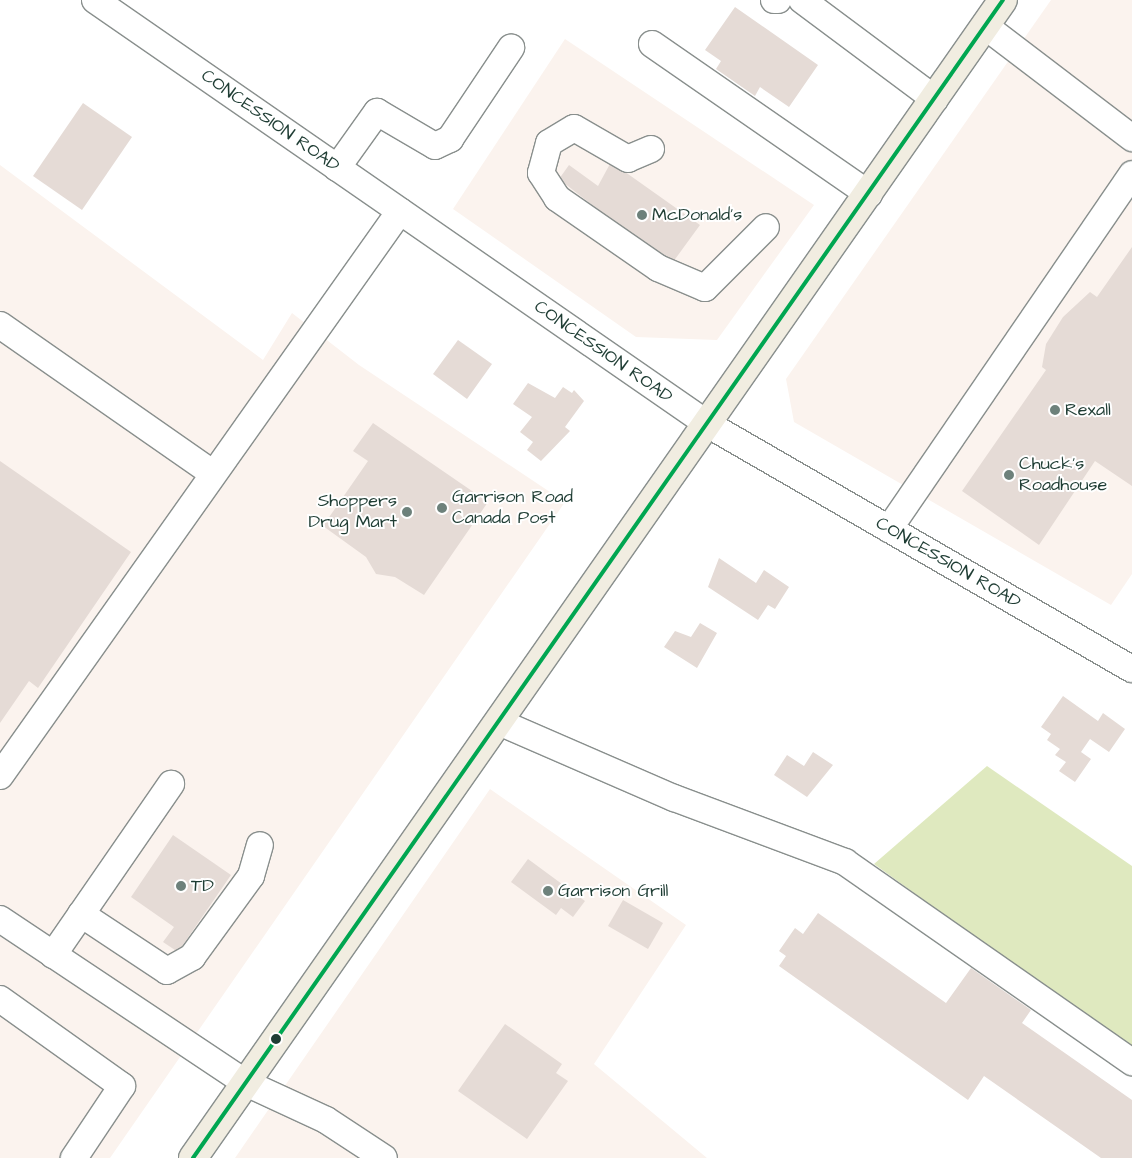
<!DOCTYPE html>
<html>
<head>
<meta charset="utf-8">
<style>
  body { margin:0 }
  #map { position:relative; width:1132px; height:1158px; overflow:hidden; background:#fff; font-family:"Architects Daughter",sans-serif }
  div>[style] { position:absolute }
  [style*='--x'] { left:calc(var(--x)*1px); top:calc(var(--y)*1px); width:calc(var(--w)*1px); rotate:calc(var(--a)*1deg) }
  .built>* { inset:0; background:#fbf3ee }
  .green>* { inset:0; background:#dfe9bf }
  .building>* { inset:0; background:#e5dbd6 }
  .roads { filter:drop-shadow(1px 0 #898f8d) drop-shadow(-1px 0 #898f8d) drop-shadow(0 1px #898f8d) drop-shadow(0 -1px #898f8d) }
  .minor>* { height:26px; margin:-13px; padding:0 13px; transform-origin:13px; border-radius:13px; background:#fff }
  .major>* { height:28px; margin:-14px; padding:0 14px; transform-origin:14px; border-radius:14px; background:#f1ede1 }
  .bus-1>* { height:4px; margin:-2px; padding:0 2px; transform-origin:2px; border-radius:2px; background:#00a651 }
  .dots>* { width:14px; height:14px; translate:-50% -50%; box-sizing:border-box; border:2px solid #fff; border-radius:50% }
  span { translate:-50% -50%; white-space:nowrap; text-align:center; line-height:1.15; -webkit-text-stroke:4px #fff; paint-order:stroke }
  .street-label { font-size:18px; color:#1f3d34 }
  .poi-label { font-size:18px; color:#1f3d34 }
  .left { translate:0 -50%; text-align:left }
  .right { translate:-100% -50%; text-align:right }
</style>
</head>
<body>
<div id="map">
  <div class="built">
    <i style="clip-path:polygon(1051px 0,1132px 0,1132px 574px,1111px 605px,794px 422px,786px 379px)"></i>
    <i style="clip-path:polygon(565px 39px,814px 205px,717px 340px,636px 337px,453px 209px)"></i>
    <i style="clip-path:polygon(0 165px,263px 360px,292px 313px,359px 365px,565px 502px,110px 1158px,0 1158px)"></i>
    <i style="clip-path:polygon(490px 789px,686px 925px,594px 1064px,707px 1158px,235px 1158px)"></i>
  </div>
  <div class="green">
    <i style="clip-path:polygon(987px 766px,1132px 866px,1132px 1051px,874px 864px)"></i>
  </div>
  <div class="building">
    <i style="clip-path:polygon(735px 7px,818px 65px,789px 107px,760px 87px,755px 96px,716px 69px,721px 61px,705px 50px)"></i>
    <i style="clip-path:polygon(83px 103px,132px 137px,82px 210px,33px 176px)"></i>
    <i style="clip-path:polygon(611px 162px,700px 225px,673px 262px,638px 237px,633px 244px,597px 218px,601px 212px,559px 179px,569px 165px,598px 186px)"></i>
    <i style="clip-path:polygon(1132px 247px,1132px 486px,1095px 461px,1039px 545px,962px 491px,1046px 370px,1042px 367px,1046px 344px,1063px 317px,1090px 292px,1097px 297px)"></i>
    <i style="clip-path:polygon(458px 340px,492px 364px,467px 399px,433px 374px)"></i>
    <i style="clip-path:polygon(528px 383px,555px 398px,563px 387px,572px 393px,574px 390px,584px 401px,565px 427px,570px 431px,541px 461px,527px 450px,533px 442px,520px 432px,532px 417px,513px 404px)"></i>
    <i style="clip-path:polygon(373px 423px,488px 502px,424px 595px,395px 577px,376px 574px,366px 557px,323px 526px,368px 461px,353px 451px)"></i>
    <i style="clip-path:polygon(0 461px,131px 552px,38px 688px,29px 681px,0 723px)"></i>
    <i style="clip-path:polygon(719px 558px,756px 583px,764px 570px,789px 587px,775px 609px,768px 605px,758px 620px,708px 587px)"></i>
    <i style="clip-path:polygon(700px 623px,717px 633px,697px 668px,664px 647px,675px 631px,691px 637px)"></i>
    <i style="clip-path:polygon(1063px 696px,1098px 721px,1103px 713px,1125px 729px,1109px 752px,1090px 739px,1081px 752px,1091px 759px,1075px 782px,1059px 771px,1066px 762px,1055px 755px,1060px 749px,1047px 740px,1051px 734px,1041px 727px)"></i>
    <i style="clip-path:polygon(813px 752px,833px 765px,807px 797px,774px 775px,787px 755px,804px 766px)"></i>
    <i style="clip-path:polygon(173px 835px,231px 875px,178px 952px,163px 942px,174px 927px,131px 897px)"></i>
    <i style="clip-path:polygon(528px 859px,585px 901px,573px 917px,561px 908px,556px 915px,511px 882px)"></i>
    <i style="clip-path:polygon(623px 900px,663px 923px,648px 949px,608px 926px)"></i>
    <i style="clip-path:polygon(818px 913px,946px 1003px,971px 968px,1031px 1010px,1022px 1023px,1132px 1100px,1132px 1158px,1101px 1158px,984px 1076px,968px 1100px,779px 966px,786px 956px,779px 951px,795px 928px,803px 934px)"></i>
    <i style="clip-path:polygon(505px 1024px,562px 1064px,556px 1073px,568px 1081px,527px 1139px,458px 1091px)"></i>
  </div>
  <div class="roads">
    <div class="minor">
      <i style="--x:95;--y:0;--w:747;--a:34.69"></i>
      <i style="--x:709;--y:425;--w:488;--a:30"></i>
      <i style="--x:774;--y:0;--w:4;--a:0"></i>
      <i style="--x:802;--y:0;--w:166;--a:36.7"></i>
      <i style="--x:985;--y:26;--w:185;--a:37.3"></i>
      <i style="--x:652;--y:44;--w:264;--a:34.7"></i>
      <i style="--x:651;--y:149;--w:25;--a:157"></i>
      <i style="--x:628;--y:159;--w:62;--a:-150.1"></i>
      <i style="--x:574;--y:128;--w:29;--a:149"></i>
      <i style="--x:549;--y:143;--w:31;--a:105"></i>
      <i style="--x:541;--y:173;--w:30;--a:57"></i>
      <i style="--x:557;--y:198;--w:123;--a:34.7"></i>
      <i style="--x:658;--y:268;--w:51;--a:23.1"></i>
      <i style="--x:705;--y:288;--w:86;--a:-45"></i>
      <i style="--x:337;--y:168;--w:69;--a:-54.5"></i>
      <i style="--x:377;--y:112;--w:67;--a:30.4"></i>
      <i style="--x:435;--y:146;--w:17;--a:-25"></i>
      <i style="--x:450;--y:139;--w:110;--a:-56.2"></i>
      <i style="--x:0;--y:325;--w:259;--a:34.9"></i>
      <i style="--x:889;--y:529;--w:430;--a:-55.6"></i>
      <i style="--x:499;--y:722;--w:191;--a:23.5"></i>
      <i style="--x:674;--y:798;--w:183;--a:20.5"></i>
      <i style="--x:845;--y:862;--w:350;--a:34.9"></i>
      <i style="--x:0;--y:776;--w:692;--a:-54.7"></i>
      <i style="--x:81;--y:914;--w:103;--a:33.5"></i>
      <i style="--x:167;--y:971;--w:29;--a:-29"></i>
      <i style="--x:192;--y:957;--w:100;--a:-53.9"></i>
      <i style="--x:251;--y:876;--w:32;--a:-74"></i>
      <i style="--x:0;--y:919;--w:296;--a:33.7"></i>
      <i style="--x:246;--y:1083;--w:88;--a:24.8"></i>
      <i style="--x:326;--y:1120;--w:69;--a:33.2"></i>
      <i style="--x:53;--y:955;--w:208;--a:-55.4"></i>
      <i style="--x:0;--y:999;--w:150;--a:35.5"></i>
      <i style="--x:122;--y:1086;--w:87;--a:123.7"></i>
    </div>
    <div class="major">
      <i style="--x:193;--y:1158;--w:1413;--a:-55.03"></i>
    </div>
  </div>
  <div class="bus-1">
    <i style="--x:193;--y:1158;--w:1413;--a:-55.03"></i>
  </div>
  <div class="dots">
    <i style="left:642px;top:215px;background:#6d817b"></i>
    <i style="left:1055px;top:410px;background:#6d817b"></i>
    <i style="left:1009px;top:475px;background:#6d817b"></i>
    <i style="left:442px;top:508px;background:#6d817b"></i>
    <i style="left:407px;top:512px;background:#6d817b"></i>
    <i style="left:181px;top:886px;background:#6d817b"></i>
    <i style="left:548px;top:891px;background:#6d817b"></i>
    <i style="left:276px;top:1039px;background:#1f3d34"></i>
  </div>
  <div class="street-label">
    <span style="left:270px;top:121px;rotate:35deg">CONCESSION ROAD</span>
    <span style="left:603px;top:352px;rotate:35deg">CONCESSION ROAD</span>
    <span style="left:948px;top:563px;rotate:30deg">CONCESSION ROAD</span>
  </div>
  <div class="poi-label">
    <span class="left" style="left:652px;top:215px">McDonald's</span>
    <span class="left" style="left:1065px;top:410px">Rexall</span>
    <span class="left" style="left:1019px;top:475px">Chuck's<br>Roadhouse</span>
    <span class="left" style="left:452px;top:508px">Garrison Road<br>Canada Post</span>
    <span class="right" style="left:397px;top:512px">Shoppers<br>Drug Mart</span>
    <span class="left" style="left:191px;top:886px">TD</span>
    <span class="left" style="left:558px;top:891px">Garrison Grill</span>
  </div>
</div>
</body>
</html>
